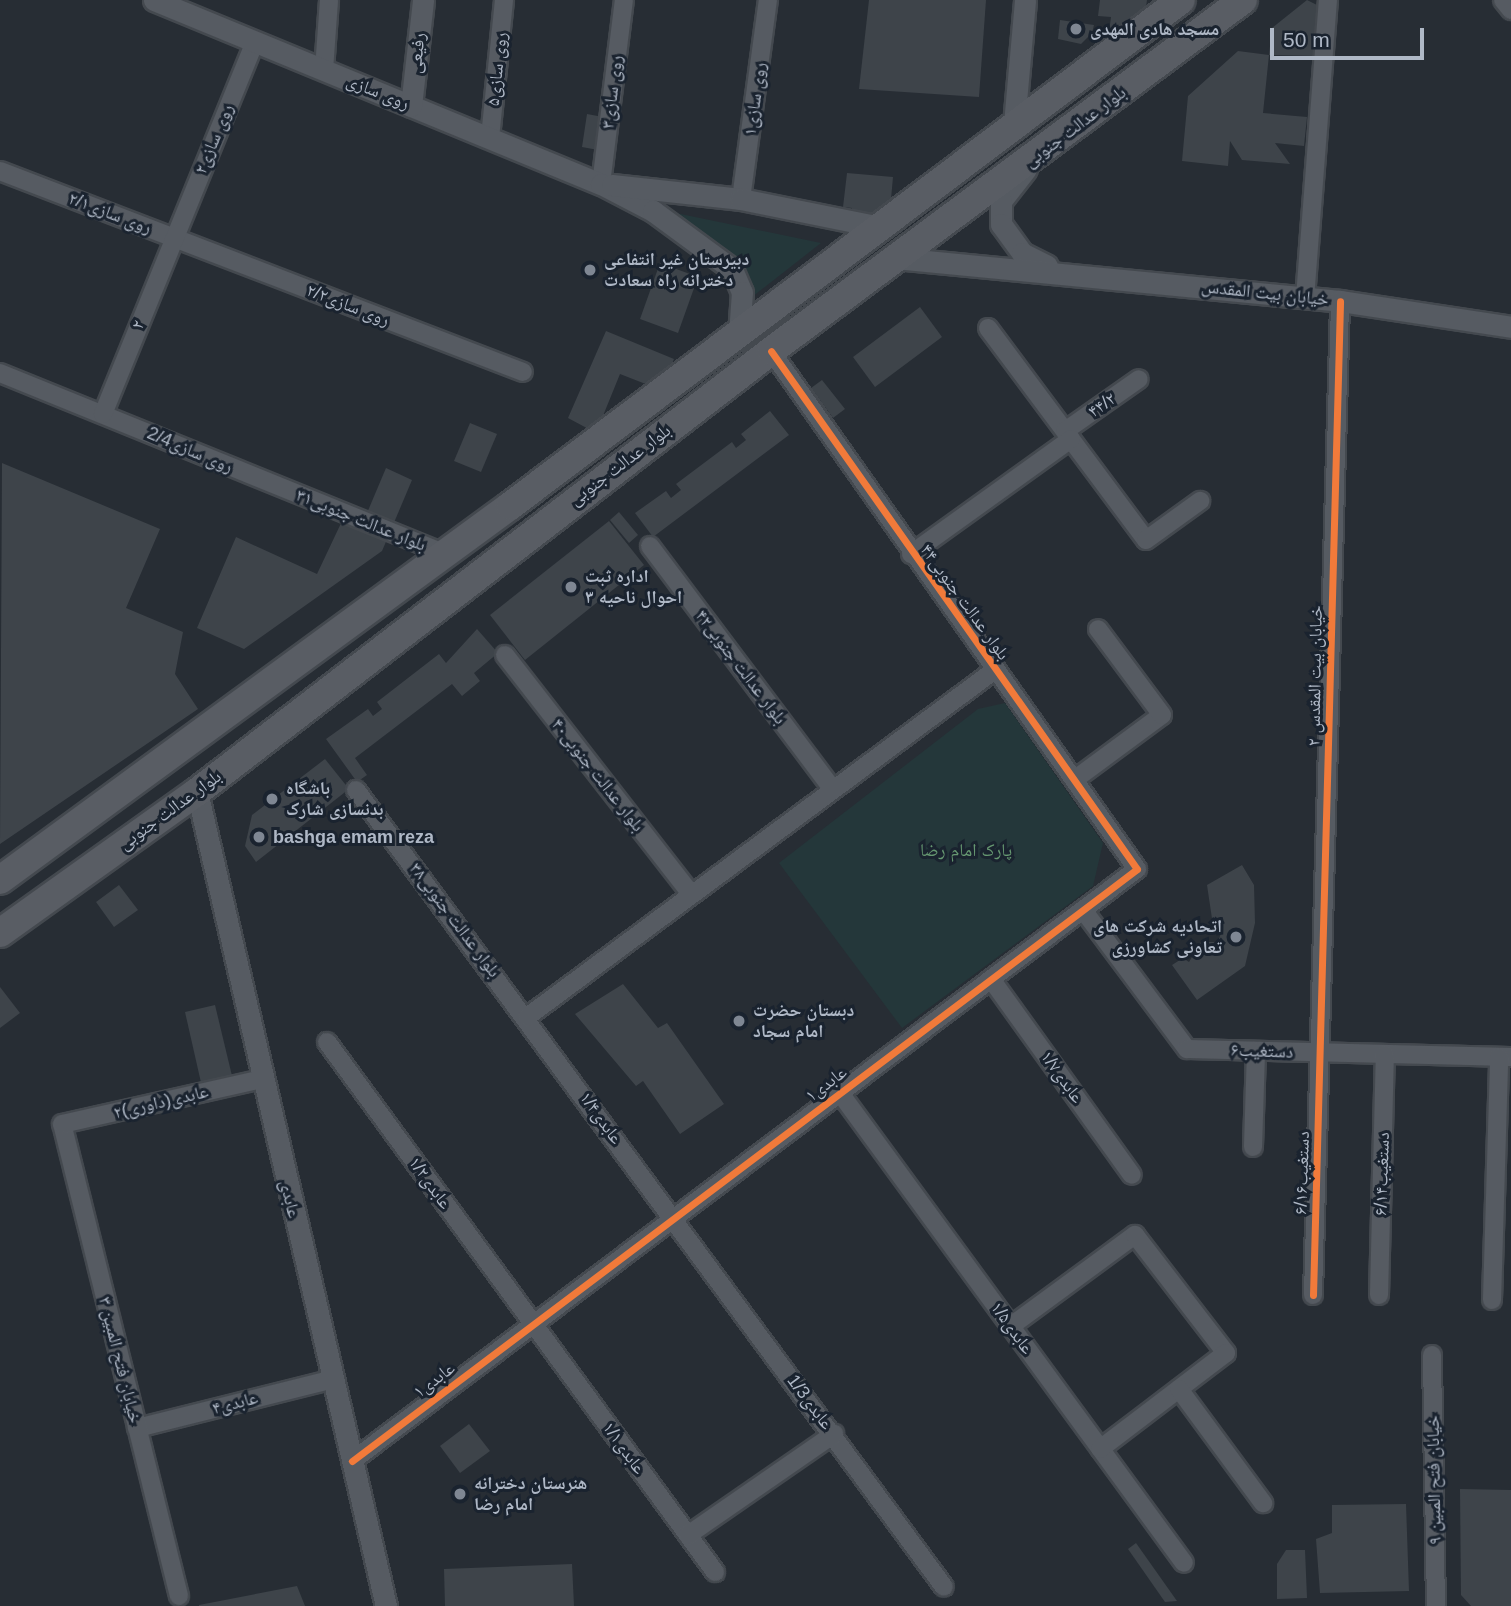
<!DOCTYPE html>
<html>
<head>
<meta charset="utf-8">
<style>
  body { margin:0 }
  #map { position:relative; width:1511px; height:1606px; overflow:hidden; background:#272d34; font-family:Helvetica,"Noto Naskh Arabic",sans-serif }
  div>[style] { position:absolute }
  [style*='--x'] { left:calc(var(--x)*1px); top:calc(var(--y)*1px); width:calc(var(--w)*1px); rotate:calc(var(--a)*1deg) }
  .green>* { inset:0; background:#24373a }
  .building>* { inset:0; background:#3e444a }
  .roads { filter:drop-shadow(2px 0 #44494f) drop-shadow(-2px 0 #44494f) drop-shadow(0 2px #44494f) drop-shadow(0 -2px #44494f) }
  .minor>* { height:18px; margin:-9px; padding:0 9px; transform-origin:9px; border-radius:9px; background:#565b62 }
  .tertiary>* { height:21px; margin:-10.5px; padding:0 10.5px; transform-origin:10.5px; border-radius:10.5px; background:#565b62 }
  .primary>* { height:28px; margin:-14px; padding:0 14px; transform-origin:14px; border-radius:14px; background:#595d64 }
  .cycleway>* { height:7px; margin:-3.5px; padding:0 3.5px; transform-origin:3.5px; border-radius:3.5px; background:#f17a3a }
  .dots>* { width:19px; height:19px; translate:-50% -50%; box-sizing:border-box; border:4px solid #1a232f; border-radius:50% }
  span { translate:-50% -50%; white-space:nowrap; text-align:center; line-height:1.15; -webkit-text-stroke:6px #1a232f; paint-order:stroke }
  .poi-label { font-size:18px; color:#afb8c6; font-weight:700 }
  .left { translate:0 -50%; text-align:left }
  .right { translate:-100% -50%; text-align:right }
  .street-label { font-size:18px; color:#afb8c6 }
  .park-label { font-size:18px; color:#669871 }
  .scale { position:absolute; left:1270px; top:28px; width:154px; height:32px; box-sizing:border-box; border:4px solid #afb8c6; border-top:0; padding-left:9px; font-size:21px; line-height:24px; white-space:nowrap; color:#afb8c6; -webkit-text-stroke:5px #1a232f; paint-order:stroke }
</style>
</head>
<body>
<div id="map">
  <div class="green">
    <i style="clip-path:polygon(666px 211px,821px 243px,752px 297px,744px 271px)"></i>
    <i style="clip-path:polygon(1005px 703px,1103px 843px,1093px 886px,902px 1028px,779px 863px,978px 709px)"></i>
  </div>
  <div class="building">
    <i style="clip-path:polygon(869px 0,986px 0,979px 97px,859px 89px)"></i>
    <i style="clip-path:polygon(1100px 0,1147px 0,1144px 22px,1107px 47px,1111px 17px,1098px 16px)"></i>
    <i style="clip-path:polygon(1307px 0,1319px 6px,1314px 56px,1269px 55px,1263px 113px,1307px 117px,1304px 146px,1275px 143px,1290px 164px,1242px 160px,1230px 141px,1228px 166px,1182px 161px,1188px 96px,1238px 51px,1269px 55px,1272px 28px)"></i>
    <i style="clip-path:polygon(1060px 20px,1094px 25px,1092px 33px,1081px 44px,1058px 39px)"></i>
    <i style="clip-path:polygon(587px 114px,603px 117px,598px 150px,582px 147px)"></i>
    <i style="clip-path:polygon(847px 173px,893px 177px,890px 210px,875px 221px,851px 219px,852px 208px,843px 207px)"></i>
    <i style="clip-path:polygon(660px 263px,698px 277px,678px 333px,640px 319px)"></i>
    <i style="clip-path:polygon(920px 307px,942px 337px,875px 387px,853px 357px)"></i>
    <i style="clip-path:polygon(606px 331px,674px 359px,661px 390px,620px 374px,596px 433px,568px 418px)"></i>
    <i style="clip-path:polygon(822px 380px,845px 409px,833px 418px,811px 388px)"></i>
    <i style="clip-path:polygon(770px 411px,789px 435px,653px 537px,635px 513px,666px 491px,671px 498px,681px 490px,676px 484px,732px 442px,736px 448px,746px 440px,741px 434px)"></i>
    <i style="clip-path:polygon(470px 423px,497px 434px,481px 472px,454px 461px)"></i>
    <i style="clip-path:polygon(2px 463px,160px 529px,126px 608px,183px 632px,175px 674px,198px 709px,0 844px)"></i>
    <i style="clip-path:polygon(386px 468px,412px 480px,393px 525px,367px 513px)"></i>
    <i style="clip-path:polygon(619px 512px,638px 535px,629px 543px,610px 520px)"></i>
    <i style="clip-path:polygon(343px 519px,388px 537px,382px 551px,244px 649px,197px 628px,236px 537px,317px 574px)"></i>
    <i style="clip-path:polygon(609px 521px,644px 565px,525px 660px,490px 615px)"></i>
    <i style="clip-path:polygon(477px 629px,498px 653px,474px 673px,480px 681px,462px 696px,452px 684px,355px 758px,367px 775px,357px 782px,326px 739px,368px 709px,373px 716px,382px 709px,377px 702px,439px 654px,446px 663px)"></i>
    <i style="clip-path:polygon(325px 759px,349px 789px,256px 862px,245px 846px,252px 815px)"></i>
    <i style="clip-path:polygon(1242px 865px,1254px 885px,1255px 923px,1245px 966px,1197px 1000px,1172px 965px,1183px 958px,1189px 962px,1201px 942px,1218px 942px,1222px 930px,1214px 932px,1207px 885px)"></i>
    <i style="clip-path:polygon(119px 885px,138px 910px,114px 927px,96px 902px)"></i>
    <i style="clip-path:polygon(623px 984px,658px 1028px,667px 1023px,724px 1104px,680px 1134px,643px 1081px,636px 1086px,575px 1014px)"></i>
    <i style="clip-path:polygon(0 987px,20px 1013px,0 1028px)"></i>
    <i style="clip-path:polygon(215px 1005px,233px 1080px,202px 1087px,185px 1012px)"></i>
    <i style="clip-path:polygon(469px 1424px,490px 1451px,460px 1473px,440px 1446px)"></i>
    <i style="clip-path:polygon(1460px 1489px,1511px 1490px,1511px 1606px,1471px 1606px,1461px 1595px)"></i>
    <i style="clip-path:polygon(1406px 1504px,1409px 1591px,1320px 1593px,1316px 1539px,1332px 1533px,1332px 1505px)"></i>
    <i style="clip-path:polygon(1136px 1543px,1177px 1601px,1165px 1602px,1128px 1549px)"></i>
    <i style="clip-path:polygon(1286px 1550px,1305px 1550px,1307px 1598px,1277px 1599px,1277px 1564px)"></i>
    <i style="clip-path:polygon(572px 1564px,574px 1606px,445px 1606px,444px 1569px)"></i>
    <i style="clip-path:polygon(297px 1586px,305px 1606px,199px 1606px,199px 1605px)"></i>
  </div>
  <div class="roads">
    <div class="minor">
      <i style="--x:1503;--y:0;--w:13;--a:51"></i>
      <i style="--x:324;--y:70;--w:70;--a:-85.9"></i>
      <i style="--x:490;--y:138;--w:139;--a:-84.2"></i>
      <i style="--x:0;--y:171;--w:560;--a:21.02"></i>
      <i style="--x:601;--y:184;--w:185;--a:-82.9"></i>
      <i style="--x:741;--y:199;--w:201;--a:-82.3"></i>
      <i style="--x:1305;--y:298;--w:299;--a:-85.6"></i>
      <i style="--x:988;--y:328;--w:264;--a:53.3"></i>
      <i style="--x:1146;--y:540;--w:67;--a:-35.8"></i>
      <i style="--x:0;--y:373;--w:480;--a:22.1"></i>
      <i style="--x:103;--y:414;--w:403;--a:-67.8"></i>
      <i style="--x:1065;--y:431;--w:90;--a:-35.1"></i>
      <i style="--x:650;--y:546;--w:303;--a:53.1"></i>
      <i style="--x:911;--y:554;--w:197;--a:-35.7"></i>
      <i style="--x:505;--y:655;--w:303;--a:52.1"></i>
      <i style="--x:1074;--y:780;--w:109;--a:-36.5"></i>
      <i style="--x:1162;--y:715;--w:107;--a:-126.7"></i>
      <i style="--x:356;--y:790;--w:990;--a:53.58"></i>
      <i style="--x:1083;--y:910;--w:174;--a:53.2"></i>
      <i style="--x:1187;--y:1049;--w:324;--a:1.4"></i>
      <i style="--x:991;--y:979;--w:241;--a:54.3"></i>
      <i style="--x:527;--y:1017;--w:583;--a:-36.56"></i>
      <i style="--x:327;--y:1042;--w:657;--a:53.79"></i>
      <i style="--x:840;--y:1093;--w:582;--a:53.8"></i>
      <i style="--x:1253;--y:1147;--w:96;--a:-88.2"></i>
      <i style="--x:1313;--y:1295;--w:994;--a:-88.44"></i>
      <i style="--x:1379;--y:1295;--w:241;--a:-88.6"></i>
      <i style="--x:1492;--y:1300;--w:243;--a:-88.3"></i>
      <i style="--x:1011;--y:1326;--w:154;--a:-36.3"></i>
      <i style="--x:1135;--y:1235;--w:149;--a:52.4"></i>
      <i style="--x:1226;--y:1353;--w:158;--a:142.7"></i>
      <i style="--x:1432;--y:1355;--w:251;--a:89.1"></i>
      <i style="--x:1179;--y:1389;--w:142;--a:53.6"></i>
      <i style="--x:137;--y:1428;--w:202;--a:-14"></i>
      <i style="--x:352;--y:1461;--w:983;--a:-37.02"></i>
      <i style="--x:1137;--y:869;--w:634;--a:-125.24"></i>
      <i style="--x:688;--y:1535;--w:178;--a:-34.7"></i>
      <i style="--x:179;--y:1596;--w:486;--a:-103.9"></i>
      <i style="--x:62;--y:1124;--w:204;--a:-12.7"></i>
    </div>
    <div class="tertiary">
      <i style="--x:154;--y:0;--w:483;--a:22.4"></i>
      <i style="--x:601;--y:184;--w:59;--a:27.4"></i>
      <i style="--x:653;--y:211;--w:98;--a:36.3"></i>
      <i style="--x:732;--y:269;--w:25;--a:67"></i>
      <i style="--x:742;--y:292;--w:42;--a:94.1"></i>
      <i style="--x:411;--y:106;--w:107;--a:-83.5"></i>
      <i style="--x:1014;--y:124;--w:124;--a:-84.9"></i>
      <i style="--x:1026;--y:169;--w:41;--a:128"></i>
      <i style="--x:1001;--y:201;--w:23;--a:90"></i>
      <i style="--x:1001;--y:224;--w:36;--a:54"></i>
      <i style="--x:1022;--y:253;--w:28;--a:27"></i>
      <i style="--x:612;--y:185;--w:130;--a:6.2"></i>
      <i style="--x:741;--y:199;--w:142;--a:11.4"></i>
      <i style="--x:895;--y:258;--w:447;--a:5.5"></i>
      <i style="--x:1340;--y:301;--w:173;--a:8.6"></i>
      <i style="--x:197;--y:792;--w:836;--a:76.93"></i>
    </div>
    <div class="primary">
      <i style="--x:0;--y:880;--w:632;--a:-36.25"></i>
      <i style="--x:510;--y:506;--w:840;--a:-37.02"></i>
      <i style="--x:0;--y:933;--w:242;--a:-35.6"></i>
      <i style="--x:197;--y:792;--w:724;--a:-37.53"></i>
      <i style="--x:771;--y:351;--w:588;--a:-36.64"></i>
    </div>
  </div>
  <div class="cycleway">
    <i style="--x:1313;--y:1295;--w:994;--a:-88.44"></i>
    <i style="--x:352;--y:1461;--w:983;--a:-37.02"></i>
    <i style="--x:1137;--y:869;--w:634;--a:-125.24"></i>
  </div>
  <div class="dots">
    <i style="left:1076px;top:29px;background:#7f8793"></i>
    <i style="left:590px;top:270px;background:#7f8793"></i>
    <i style="left:571px;top:587px;background:#7f8793"></i>
    <i style="left:272px;top:799px;background:#7f8793"></i>
    <i style="left:259px;top:837px;background:#7f8793"></i>
    <i style="left:1236px;top:937px;background:#7f8793"></i>
    <i style="left:739px;top:1021px;background:#7f8793"></i>
    <i style="left:460px;top:1494px;background:#7f8793"></i>
  </div>
  <div class="poi-label">
    <span class="left" style="left:1090px;top:29px">مسجد هادی المهدی</span>
    <span class="left" style="left:604px;top:270px">دبیرستان غیر انتفاعی<br>دخترانه راه سعادت</span>
    <span class="left" style="left:585px;top:587px">اداره ثبت<br>احوال ناحیه ۳</span>
    <span class="left" style="left:286px;top:799px">باشگاه<br>بدنسازی شارک</span>
    <span class="left" style="left:273px;top:837px">bashga emam reza</span>
    <span class="right" style="left:1222px;top:937px">اتحادیه شرکت های<br>تعاونی کشاورزی</span>
    <span class="left" style="left:753px;top:1021px">دبستان حضرت<br>امام سجاد</span>
    <span class="left" style="left:474px;top:1494px">هنرستان دخترانه<br>امام رضا</span>
  </div>
  <div class="street-label">
    <span style="left:417px;top:53px;rotate:-84deg">رفیعی</span>
    <span style="left:497px;top:69px;rotate:-84deg">روی سازی۵</span>
    <span style="left:378px;top:92px;rotate:22deg">روی سازی</span>
    <span style="left:612px;top:92px;rotate:-83deg">روی سازی۳</span>
    <span style="left:755px;top:99px;rotate:-82deg">روی سازی۱</span>
    <span style="left:1075px;top:127px;rotate:-37deg">بلوار عدالت جنوبی</span>
    <span style="left:214px;top:139px;rotate:-67deg">روی سازی۲</span>
    <span style="left:110px;top:213px;rotate:21deg">روی سازی۲/۱</span>
    <span style="left:1265px;top:293px;rotate:6deg">خیابان بیت المقدس</span>
    <span style="left:348px;top:305px;rotate:21deg">روی سازی۲/۲</span>
    <span style="left:138px;top:325px;rotate:-68deg">۲</span>
    <span style="left:1102px;top:405px;rotate:-35deg">۴۴/۲</span>
    <span style="left:190px;top:450px;rotate:23deg">روی سازی2/4</span>
    <span style="left:620px;top:465px;rotate:-37deg">بلوار عدالت جنوبی</span>
    <span style="left:361px;top:520px;rotate:22deg">بلوار عدالت جنوبی۳۱</span>
    <span style="left:965px;top:602px;rotate:54deg">بلوار عدالت جنوبی۴۴</span>
    <span style="left:741px;top:667px;rotate:53deg">بلوار عدالت جنوبی۴۲</span>
    <span style="left:1315px;top:676px;rotate:-89deg">خیابان بیت المقدس ۲</span>
    <span style="left:598px;top:775px;rotate:52deg">بلوار عدالت جنوبی۴۰</span>
    <span style="left:170px;top:810px;rotate:-36deg">بلوار عدالت جنوبی</span>
    <span style="left:455px;top:920px;rotate:53deg">بلوار عدالت جنوبی۳۸</span>
    <span style="left:1262px;top:1051px;rotate:2deg">دستغیب۶</span>
    <span style="left:1062px;top:1077px;rotate:54deg">عابدی۱/۷</span>
    <span style="left:826px;top:1084px;rotate:-37deg">۱عابدی</span>
    <span style="left:161px;top:1102px;rotate:-13deg">۲عابدی(داوری)</span>
    <span style="left:601px;top:1118px;rotate:54deg">عابدی۱/۴</span>
    <span style="left:1302px;top:1173px;rotate:-88deg">دستغیب۶/۱۶</span>
    <span style="left:1382px;top:1174px;rotate:-88deg">دستغیب۶/۱۴</span>
    <span style="left:430px;top:1183px;rotate:54deg">عابدی۱/۲</span>
    <span style="left:290px;top:1199px;rotate:77deg">عابدی</span>
    <span style="left:1012px;top:1328px;rotate:54deg">عابدی۱/۵</span>
    <span style="left:120px;top:1360px;rotate:76deg">خیابان فتح المبین ۳</span>
    <span style="left:434px;top:1380px;rotate:-37deg">عابدی۱</span>
    <span style="left:810px;top:1402px;rotate:53deg">عابدی1/3</span>
    <span style="left:235px;top:1403px;rotate:-14deg">عابدی۴</span>
    <span style="left:624px;top:1448px;rotate:54deg">عابدی۱/۱</span>
    <span style="left:1434px;top:1480px;rotate:-91deg">خیابان فتح المبین ۹</span>
  </div>
  <div class="park-label">
    <span style="left:966px;top:850px">پارک امام رضا</span>
  </div>
  <div class="scale">50 m</div>
</div>
</body>
</html>
